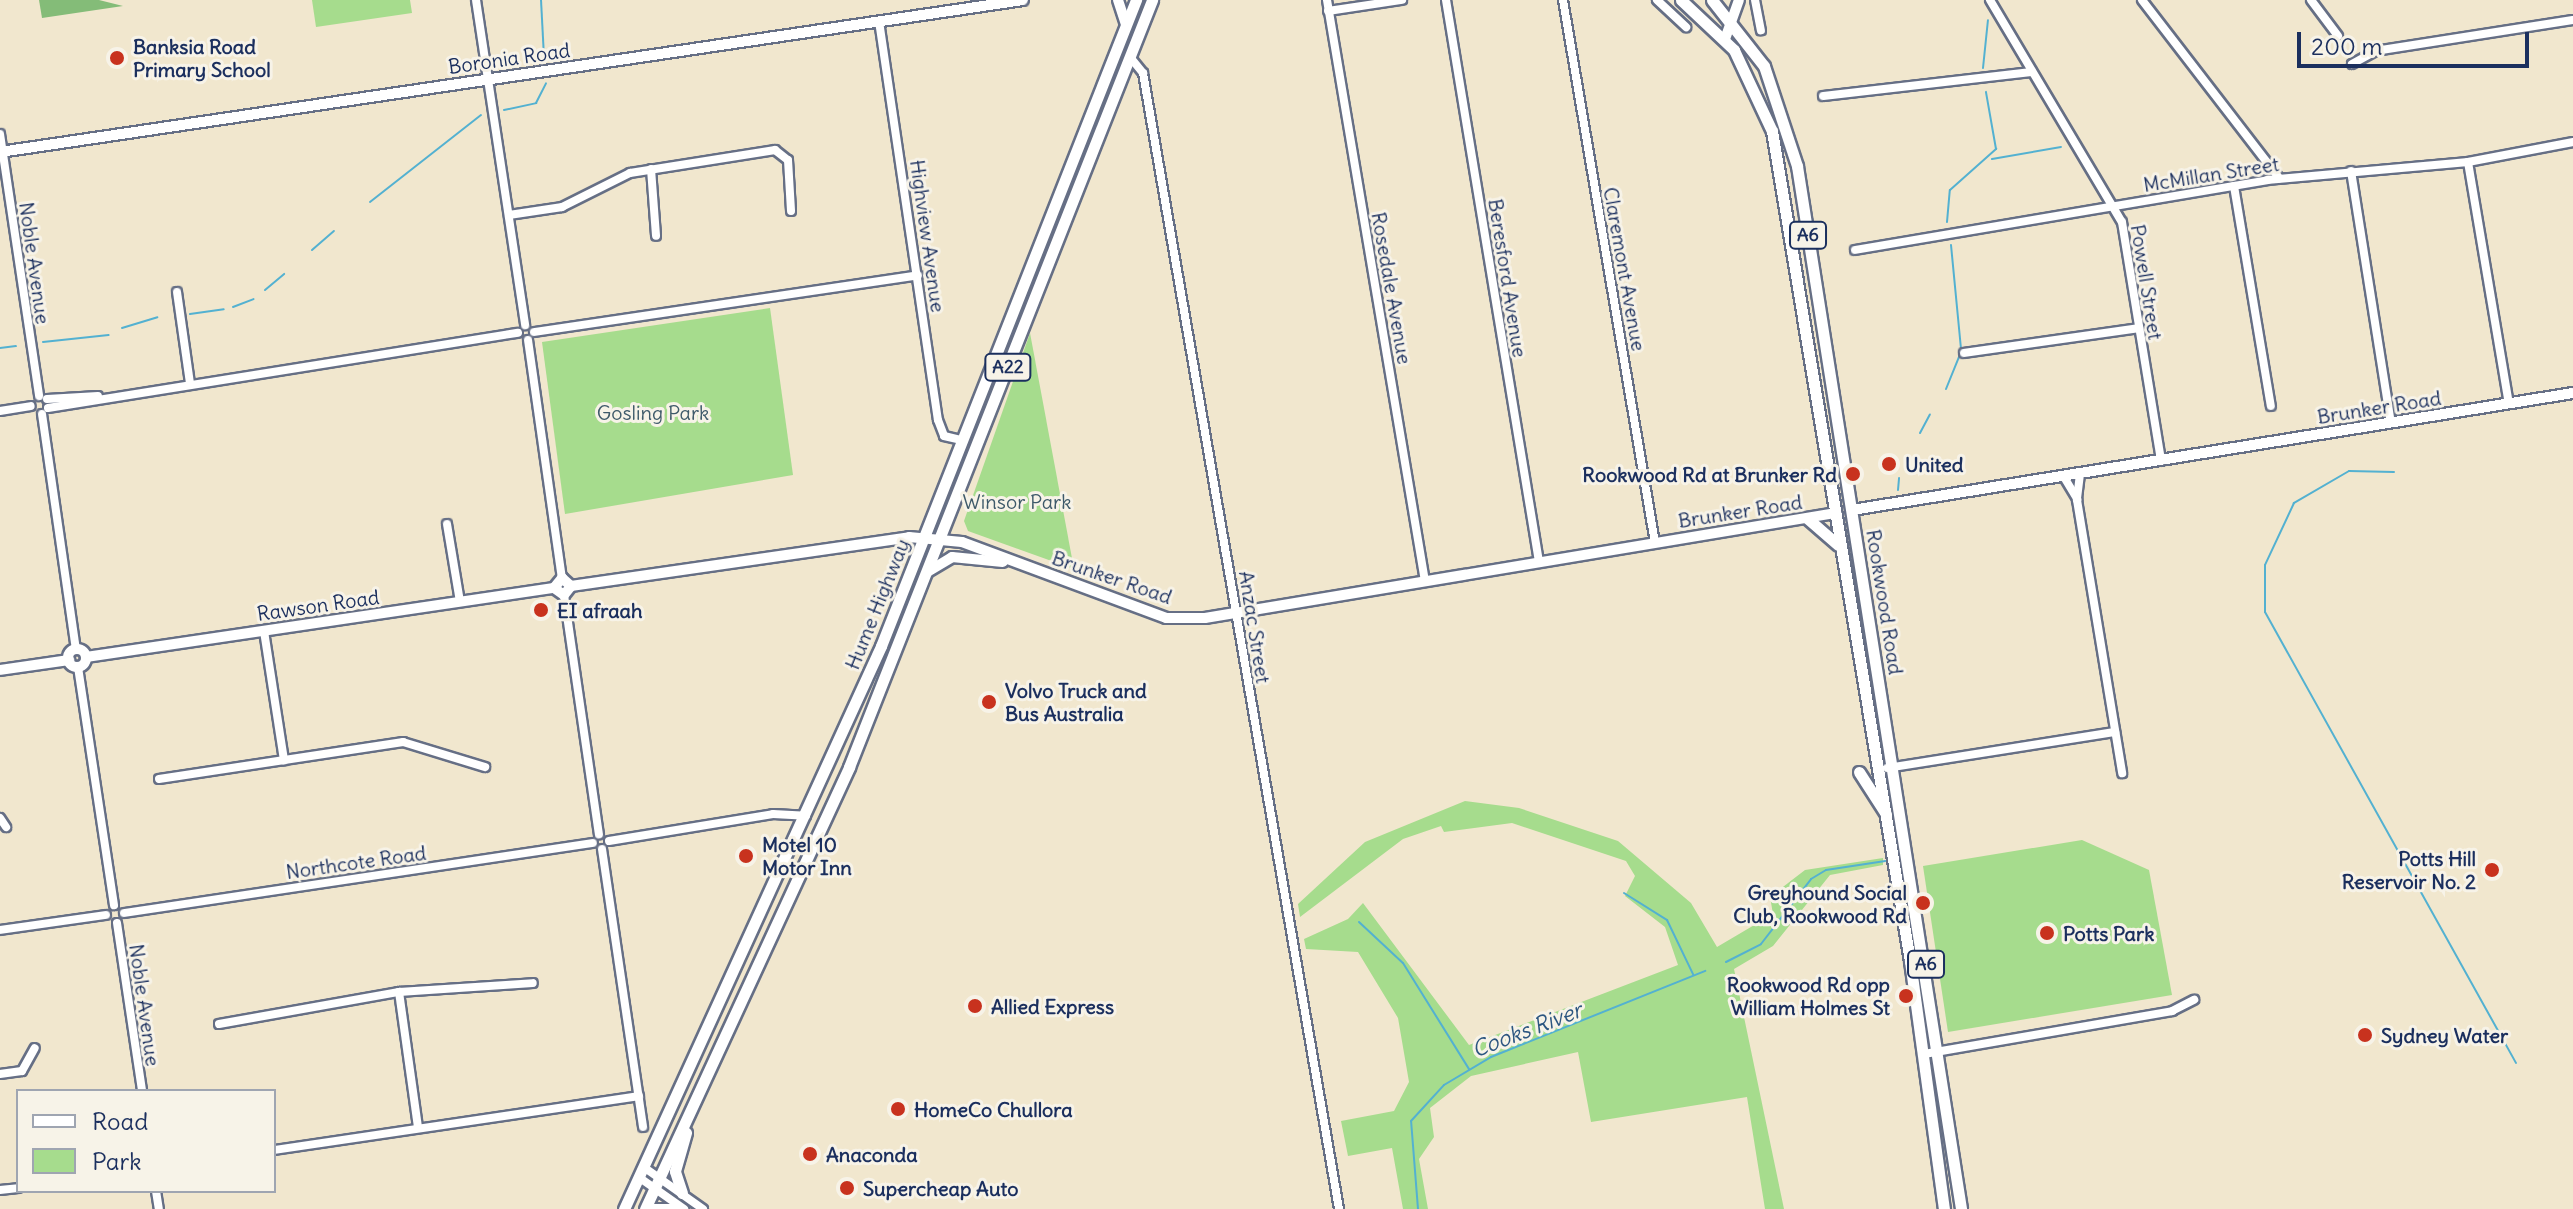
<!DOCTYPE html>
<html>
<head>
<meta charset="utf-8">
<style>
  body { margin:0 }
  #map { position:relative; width:2573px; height:1209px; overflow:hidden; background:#f1e7ce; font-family:Delius,sans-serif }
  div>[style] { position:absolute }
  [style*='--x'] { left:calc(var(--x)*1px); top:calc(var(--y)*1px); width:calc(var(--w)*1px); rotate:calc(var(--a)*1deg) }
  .green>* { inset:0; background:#a6dc8d }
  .forest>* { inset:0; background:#84bc78 }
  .stream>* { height:2px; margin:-1px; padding:0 1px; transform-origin:1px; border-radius:1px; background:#53b1d1 }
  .roads { filter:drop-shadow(2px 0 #666f85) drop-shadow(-2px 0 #666f85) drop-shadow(0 2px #666f85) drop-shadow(0 -2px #666f85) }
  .minor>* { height:8px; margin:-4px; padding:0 4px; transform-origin:4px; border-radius:4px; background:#fff }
  .major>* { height:10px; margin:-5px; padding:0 5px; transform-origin:5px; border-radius:5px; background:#fff }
  .major>.ring { margin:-5px; padding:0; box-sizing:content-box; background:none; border:10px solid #fff; border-radius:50% }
  .highway>* { height:11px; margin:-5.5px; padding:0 5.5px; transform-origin:5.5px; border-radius:5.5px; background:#fff }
  .dots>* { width:22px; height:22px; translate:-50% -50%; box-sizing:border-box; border:4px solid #f7f3e8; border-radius:50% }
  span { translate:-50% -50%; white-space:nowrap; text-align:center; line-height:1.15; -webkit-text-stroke:6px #f7f3e8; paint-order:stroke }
  .shield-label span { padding:2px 6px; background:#f7f3e8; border:2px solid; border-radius:6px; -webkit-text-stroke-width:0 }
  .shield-label { font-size:18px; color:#1b2f5e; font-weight:700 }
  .poi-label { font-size:20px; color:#1b2f5e; font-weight:700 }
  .left { translate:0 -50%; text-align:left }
  .right { translate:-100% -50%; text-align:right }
  .street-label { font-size:20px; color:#1b2f5e }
  .park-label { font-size:20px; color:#3e5a6a }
  .water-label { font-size:22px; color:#2c5680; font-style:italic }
  .legend { position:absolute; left:16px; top:1089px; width:260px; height:104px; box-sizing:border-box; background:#f7f3e8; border:2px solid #9fa5b1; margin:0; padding:10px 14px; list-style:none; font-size:24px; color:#1b2f5e }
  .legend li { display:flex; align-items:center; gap:16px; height:40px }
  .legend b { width:40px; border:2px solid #9fa5b1 }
  .scale { position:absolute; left:2297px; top:32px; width:232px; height:36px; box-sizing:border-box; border:4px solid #1b2f5e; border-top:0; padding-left:10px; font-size:24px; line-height:28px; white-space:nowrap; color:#1b2f5e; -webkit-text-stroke:6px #f7f3e8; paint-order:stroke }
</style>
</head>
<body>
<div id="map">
  <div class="green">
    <i style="clip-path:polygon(312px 0,410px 0,412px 13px,316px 27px)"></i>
    <i style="clip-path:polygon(770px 308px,793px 475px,565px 514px,542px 342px)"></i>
    <i style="clip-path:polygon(1030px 333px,1074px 569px,968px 531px,964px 521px)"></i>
    <i style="clip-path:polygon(1465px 801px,1519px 808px,1618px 841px,1691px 903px,1717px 947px,1773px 914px,1770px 897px,1805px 870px,1883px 858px,1883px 865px,1830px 875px,1773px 946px,1734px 969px,1784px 1209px,1765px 1209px,1747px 1097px,1591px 1122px,1578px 1052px,1471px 1076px,1430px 1108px,1434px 1137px,1419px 1159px,1428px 1209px,1403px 1209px,1392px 1148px,1348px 1156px,1341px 1121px,1394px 1111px,1409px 1082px,1398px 1018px,1358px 952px,1306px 949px,1304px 939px,1348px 919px,1363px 903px,1469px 1045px,1678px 965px,1665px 927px,1625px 896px,1635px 876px,1626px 861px,1512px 823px,1444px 832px,1441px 826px,1403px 839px,1300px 917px,1298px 904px,1365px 842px)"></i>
    <i style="clip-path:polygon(2082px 840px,2149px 870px,2172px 995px,1948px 1032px,1923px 866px)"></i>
  </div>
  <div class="forest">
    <i style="clip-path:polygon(39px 0,99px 0,123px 6px,42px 18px)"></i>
  </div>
  <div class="stream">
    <i style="--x:541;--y:0;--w:58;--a:87"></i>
    <i style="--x:1983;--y:68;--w:48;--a:-84.1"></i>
    <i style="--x:504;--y:110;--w:33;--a:-12"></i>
    <i style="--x:536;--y:103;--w:22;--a:-63"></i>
    <i style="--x:1992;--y:159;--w:70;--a:-9.9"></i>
    <i style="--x:370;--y:202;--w:141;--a:-38.1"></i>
    <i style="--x:1947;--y:222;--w:32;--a:-85"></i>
    <i style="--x:1950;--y:190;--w:62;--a:-41.7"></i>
    <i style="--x:1996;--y:149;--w:58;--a:-100"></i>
    <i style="--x:1951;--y:245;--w:103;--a:84.5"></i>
    <i style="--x:312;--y:250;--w:29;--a:-41"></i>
    <i style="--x:265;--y:290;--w:25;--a:-40"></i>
    <i style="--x:233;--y:307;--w:22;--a:-21"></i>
    <i style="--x:190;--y:314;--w:34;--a:-8"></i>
    <i style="--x:122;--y:328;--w:37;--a:-17"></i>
    <i style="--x:43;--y:342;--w:66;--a:-6.1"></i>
    <i style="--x:0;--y:348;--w:16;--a:-7"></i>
    <i style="--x:1946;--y:389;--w:35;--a:-68"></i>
    <i style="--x:1920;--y:433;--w:21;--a:-62"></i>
    <i style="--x:2394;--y:472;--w:45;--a:-178.7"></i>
    <i style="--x:2349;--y:471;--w:64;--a:149.8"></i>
    <i style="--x:2294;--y:503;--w:68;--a:115.1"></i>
    <i style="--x:2265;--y:565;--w:47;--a:90"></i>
    <i style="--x:2265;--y:612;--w:516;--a:60.9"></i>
    <i style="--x:1898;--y:490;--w:12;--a:-85"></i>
    <i style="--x:1624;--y:893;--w:51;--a:32.1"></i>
    <i style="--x:1667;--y:920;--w:60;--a:64.3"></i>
    <i style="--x:1359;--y:922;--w:60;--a:43"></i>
    <i style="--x:1403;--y:963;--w:125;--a:58.1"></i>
    <i style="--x:1726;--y:962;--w:39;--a:-27"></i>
    <i style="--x:1761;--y:944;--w:82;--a:-52.4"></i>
    <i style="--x:1811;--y:879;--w:17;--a:-31"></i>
    <i style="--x:1826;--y:870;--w:60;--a:-8.7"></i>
    <i style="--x:1418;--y:1209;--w:88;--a:-94.5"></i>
    <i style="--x:1411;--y:1121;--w:49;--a:-47.5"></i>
    <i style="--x:1444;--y:1085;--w:55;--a:-30.8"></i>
    <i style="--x:1491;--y:1057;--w:231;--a:-21.9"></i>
  </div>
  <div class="roads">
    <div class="minor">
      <i style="--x:476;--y:0;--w:329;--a:81.4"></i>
      <i style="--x:1327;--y:0;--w:589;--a:80.43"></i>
      <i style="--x:1446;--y:0;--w:570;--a:80.6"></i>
      <i style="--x:1563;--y:0;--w:551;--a:80.38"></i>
      <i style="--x:1657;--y:0;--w:40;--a:43"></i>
      <i style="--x:1755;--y:0;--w:31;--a:79"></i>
      <i style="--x:1990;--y:0;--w:258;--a:59.3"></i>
      <i style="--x:2122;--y:222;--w:242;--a:80.7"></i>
      <i style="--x:2142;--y:0;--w:225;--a:52.4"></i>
      <i style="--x:2311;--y:0;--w:45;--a:53.1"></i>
      <i style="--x:1328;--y:11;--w:75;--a:-8.5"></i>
      <i style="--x:879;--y:21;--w:403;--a:81.6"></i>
      <i style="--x:938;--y:420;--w:17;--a:69"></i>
      <i style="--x:944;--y:436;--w:17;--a:13"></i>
      <i style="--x:1130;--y:57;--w:21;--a:51"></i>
      <i style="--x:1143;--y:73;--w:1153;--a:80.21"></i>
      <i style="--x:2352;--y:64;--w:26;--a:-29"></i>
      <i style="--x:2375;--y:51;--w:200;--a:-8.9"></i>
      <i style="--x:1823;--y:96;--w:210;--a:-6.6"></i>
      <i style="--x:0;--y:134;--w:265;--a:81.5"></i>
      <i style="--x:2468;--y:162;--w:245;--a:80.4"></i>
      <i style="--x:651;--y:169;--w:67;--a:85.7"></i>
      <i style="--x:2351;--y:171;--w:255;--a:81"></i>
      <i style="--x:2234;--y:186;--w:223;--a:80.5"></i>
      <i style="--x:509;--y:215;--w:54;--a:-8.6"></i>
      <i style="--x:562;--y:207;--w:76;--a:-26.6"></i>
      <i style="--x:630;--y:173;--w:147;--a:-9"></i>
      <i style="--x:775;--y:150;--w:16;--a:38"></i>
      <i style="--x:788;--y:160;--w:51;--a:86.6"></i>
      <i style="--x:1855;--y:250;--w:418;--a:-9.6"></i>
      <i style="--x:2267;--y:180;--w:202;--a:-5.1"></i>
      <i style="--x:2468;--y:162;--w:107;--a:-10.8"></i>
      <i style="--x:177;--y:292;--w:92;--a:81.9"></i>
      <i style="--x:534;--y:332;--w:388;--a:-8.4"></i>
      <i style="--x:528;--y:340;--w:240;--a:81.9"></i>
      <i style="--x:1964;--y:353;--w:177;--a:-8.1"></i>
      <i style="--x:47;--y:399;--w:51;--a:-3.4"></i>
      <i style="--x:48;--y:408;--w:476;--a:-9.1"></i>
      <i style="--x:0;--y:411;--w:31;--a:-9"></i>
      <i style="--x:42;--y:414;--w:238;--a:81.8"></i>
      <i style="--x:2080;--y:474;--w:26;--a:97"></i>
      <i style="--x:2077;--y:500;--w:277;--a:80.6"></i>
      <i style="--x:2064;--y:477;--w:26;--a:59"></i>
      <i style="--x:447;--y:524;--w:79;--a:80.5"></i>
      <i style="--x:564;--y:595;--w:242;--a:81.7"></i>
      <i style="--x:264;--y:631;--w:131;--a:81.2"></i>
      <i style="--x:78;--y:667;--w:241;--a:81.4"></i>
      <i style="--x:1887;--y:768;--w:231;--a:-9"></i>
      <i style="--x:159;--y:779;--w:247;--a:-8.6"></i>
      <i style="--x:403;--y:742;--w:86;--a:17"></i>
      <i style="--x:0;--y:818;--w:11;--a:56"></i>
      <i style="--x:609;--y:841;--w:166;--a:-9.3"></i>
      <i style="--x:773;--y:814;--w:33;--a:3"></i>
      <i style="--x:602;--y:849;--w:281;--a:81.6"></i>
      <i style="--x:124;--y:913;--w:474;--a:-8.5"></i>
      <i style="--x:117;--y:923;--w:170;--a:81.5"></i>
      <i style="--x:0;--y:930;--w:107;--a:-8.1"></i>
      <i style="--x:399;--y:992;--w:137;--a:82"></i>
      <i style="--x:219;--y:1024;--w:183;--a:-10.1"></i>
      <i style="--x:399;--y:992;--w:134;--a:-3.8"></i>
      <i style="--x:1924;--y:1054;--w:252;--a:-9.8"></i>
      <i style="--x:2172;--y:1011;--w:25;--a:-27"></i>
      <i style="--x:0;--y:1074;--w:22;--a:-8"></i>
      <i style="--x:22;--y:1071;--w:26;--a:-61"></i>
      <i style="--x:274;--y:1150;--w:369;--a:-8.4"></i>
      <i style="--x:645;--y:1168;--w:71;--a:35.3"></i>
      <i style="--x:640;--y:1178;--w:54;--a:35.2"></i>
      <i style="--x:0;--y:1190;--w:18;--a:-6"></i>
      <i style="--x:156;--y:1191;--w:18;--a:81"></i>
    </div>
    <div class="major">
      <i style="--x:1118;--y:0;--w:25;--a:72"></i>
      <i style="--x:1725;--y:39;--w:41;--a:-70.3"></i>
      <i style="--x:0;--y:152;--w:1034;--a:-8.45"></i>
      <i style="--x:1852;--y:510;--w:730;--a:-9.22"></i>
      <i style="--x:929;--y:571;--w:27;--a:-31"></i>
      <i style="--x:952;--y:557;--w:51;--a:5.6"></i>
      <i style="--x:571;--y:586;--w:342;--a:-8.2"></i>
      <i style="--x:909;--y:537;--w:53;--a:5.4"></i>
      <i style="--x:962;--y:542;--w:218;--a:20.4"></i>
      <i style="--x:1166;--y:618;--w:39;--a:0"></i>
      <i style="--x:1205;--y:618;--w:640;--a:-9.45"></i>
      <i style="--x:554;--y:588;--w:13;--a:-51"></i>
      <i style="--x:562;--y:578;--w:12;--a:42"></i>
      <i style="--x:554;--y:588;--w:12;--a:35"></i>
      <i style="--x:564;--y:595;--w:11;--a:-52"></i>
      <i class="ring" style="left:68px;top:649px;width:8px;height:8px"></i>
      <i style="--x:86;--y:657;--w:473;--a:-8.4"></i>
      <i style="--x:0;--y:670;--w:70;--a:-8.2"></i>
    </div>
    <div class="highway">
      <i style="--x:1681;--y:0;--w:73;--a:43.3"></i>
      <i style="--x:1734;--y:50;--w:89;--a:64.9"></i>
      <i style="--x:1772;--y:131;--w:841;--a:80.56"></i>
      <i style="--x:1910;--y:961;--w:250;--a:82.2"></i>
      <i style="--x:1712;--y:0;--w:84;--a:51.8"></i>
      <i style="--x:1764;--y:66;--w:105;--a:71.7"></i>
      <i style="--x:1797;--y:166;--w:1056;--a:81.06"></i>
      <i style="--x:1807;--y:518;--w:41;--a:41.1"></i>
      <i style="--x:1859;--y:772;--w:50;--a:57.3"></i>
      <i style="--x:682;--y:1193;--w:23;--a:-108"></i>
      <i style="--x:675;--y:1171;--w:40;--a:-74"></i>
      <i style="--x:624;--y:1209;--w:619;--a:-65.46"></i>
      <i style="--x:881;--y:646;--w:695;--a:-68.46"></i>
      <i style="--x:645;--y:1209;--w:487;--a:-65.2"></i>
      <i style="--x:849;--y:767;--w:825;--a:-68.44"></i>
      <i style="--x:651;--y:1209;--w:24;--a:0"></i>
    </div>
  </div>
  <div class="dots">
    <i style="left:117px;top:58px;background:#c8321e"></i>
    <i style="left:1889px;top:464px;background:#c8321e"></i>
    <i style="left:1853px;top:474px;background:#c8321e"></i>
    <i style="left:541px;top:610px;background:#c8321e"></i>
    <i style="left:989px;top:702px;background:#c8321e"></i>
    <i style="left:746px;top:856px;background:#c8321e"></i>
    <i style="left:2492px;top:870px;background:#c8321e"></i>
    <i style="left:1923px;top:903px;background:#c8321e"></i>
    <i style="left:2047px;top:933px;background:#c8321e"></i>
    <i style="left:1906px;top:996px;background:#c8321e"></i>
    <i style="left:975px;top:1006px;background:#c8321e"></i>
    <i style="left:2365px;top:1035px;background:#c8321e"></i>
    <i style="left:898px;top:1109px;background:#c8321e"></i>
    <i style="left:810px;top:1154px;background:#c8321e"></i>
    <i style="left:847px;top:1188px;background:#c8321e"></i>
  </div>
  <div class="shield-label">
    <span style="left:1808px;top:235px">A6</span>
    <span style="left:1008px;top:367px">A22</span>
    <span style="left:1926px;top:964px">A6</span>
  </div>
  <div class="poi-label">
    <span class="left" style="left:133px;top:58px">Banksia Road<br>Primary School</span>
    <span class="left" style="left:1905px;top:464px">United</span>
    <span class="right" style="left:1837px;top:474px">Rookwood Rd at Brunker Rd</span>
    <span class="left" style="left:557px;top:610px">EI afraah</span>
    <span class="left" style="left:1005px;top:702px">Volvo Truck and<br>Bus Australia</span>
    <span class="left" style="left:762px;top:856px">Motel 10<br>Motor Inn</span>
    <span class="right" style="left:2476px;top:870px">Potts Hill<br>Reservoir No. 2</span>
    <span class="right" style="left:1907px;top:904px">Greyhound Social<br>Club, Rookwood Rd</span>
    <span class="left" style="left:2063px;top:933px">Potts Park</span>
    <span class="right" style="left:1890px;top:996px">Rookwood Rd opp<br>William Holmes St</span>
    <span class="left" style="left:991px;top:1006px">Allied Express</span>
    <span class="left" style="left:2381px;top:1035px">Sydney Water</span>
    <span class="left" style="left:914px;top:1109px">HomeCo Chullora</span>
    <span class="left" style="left:826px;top:1154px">Anaconda</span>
    <span class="left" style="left:863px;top:1188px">Supercheap Auto</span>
  </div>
  <div class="street-label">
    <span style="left:509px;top:58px;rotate:-8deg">Boronia Road</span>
    <span style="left:2211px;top:174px;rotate:-9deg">McMillan Street</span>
    <span style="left:928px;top:236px;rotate:82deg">Highview Avenue</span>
    <span style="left:35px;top:263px;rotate:82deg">Noble Avenue</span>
    <span style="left:1625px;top:269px;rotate:80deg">Claremont Avenue</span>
    <span style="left:1508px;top:278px;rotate:81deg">Beresford Avenue</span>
    <span style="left:2147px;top:282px;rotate:81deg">Powell Street</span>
    <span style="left:1392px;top:288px;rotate:80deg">Rosedale Avenue</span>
    <span style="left:2379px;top:407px;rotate:-9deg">Brunker Road</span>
    <span style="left:1740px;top:511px;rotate:-9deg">Brunker Road</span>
    <span style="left:1112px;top:577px;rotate:19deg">Brunker Road</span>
    <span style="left:1885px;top:602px;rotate:81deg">Rookwood Road</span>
    <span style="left:877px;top:604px;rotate:-68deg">Hume Highway</span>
    <span style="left:318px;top:605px;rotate:-8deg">Rawson Road</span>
    <span style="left:1255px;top:627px;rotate:81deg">Anzac Street</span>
    <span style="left:356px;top:862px;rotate:-8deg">Northcote Road</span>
    <span style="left:145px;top:1005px;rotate:82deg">Noble Avenue</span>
  </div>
  <div class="park-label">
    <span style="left:653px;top:412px">Gosling Park</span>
    <span style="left:1017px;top:501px">Winsor Park</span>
  </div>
  <div class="water-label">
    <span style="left:1527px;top:1030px;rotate:-21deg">Cooks River</span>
  </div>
  <ul class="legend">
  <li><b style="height:10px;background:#fff"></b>Road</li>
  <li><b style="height:22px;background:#a6dc8d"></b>Park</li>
  </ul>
  <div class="scale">200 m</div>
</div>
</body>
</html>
